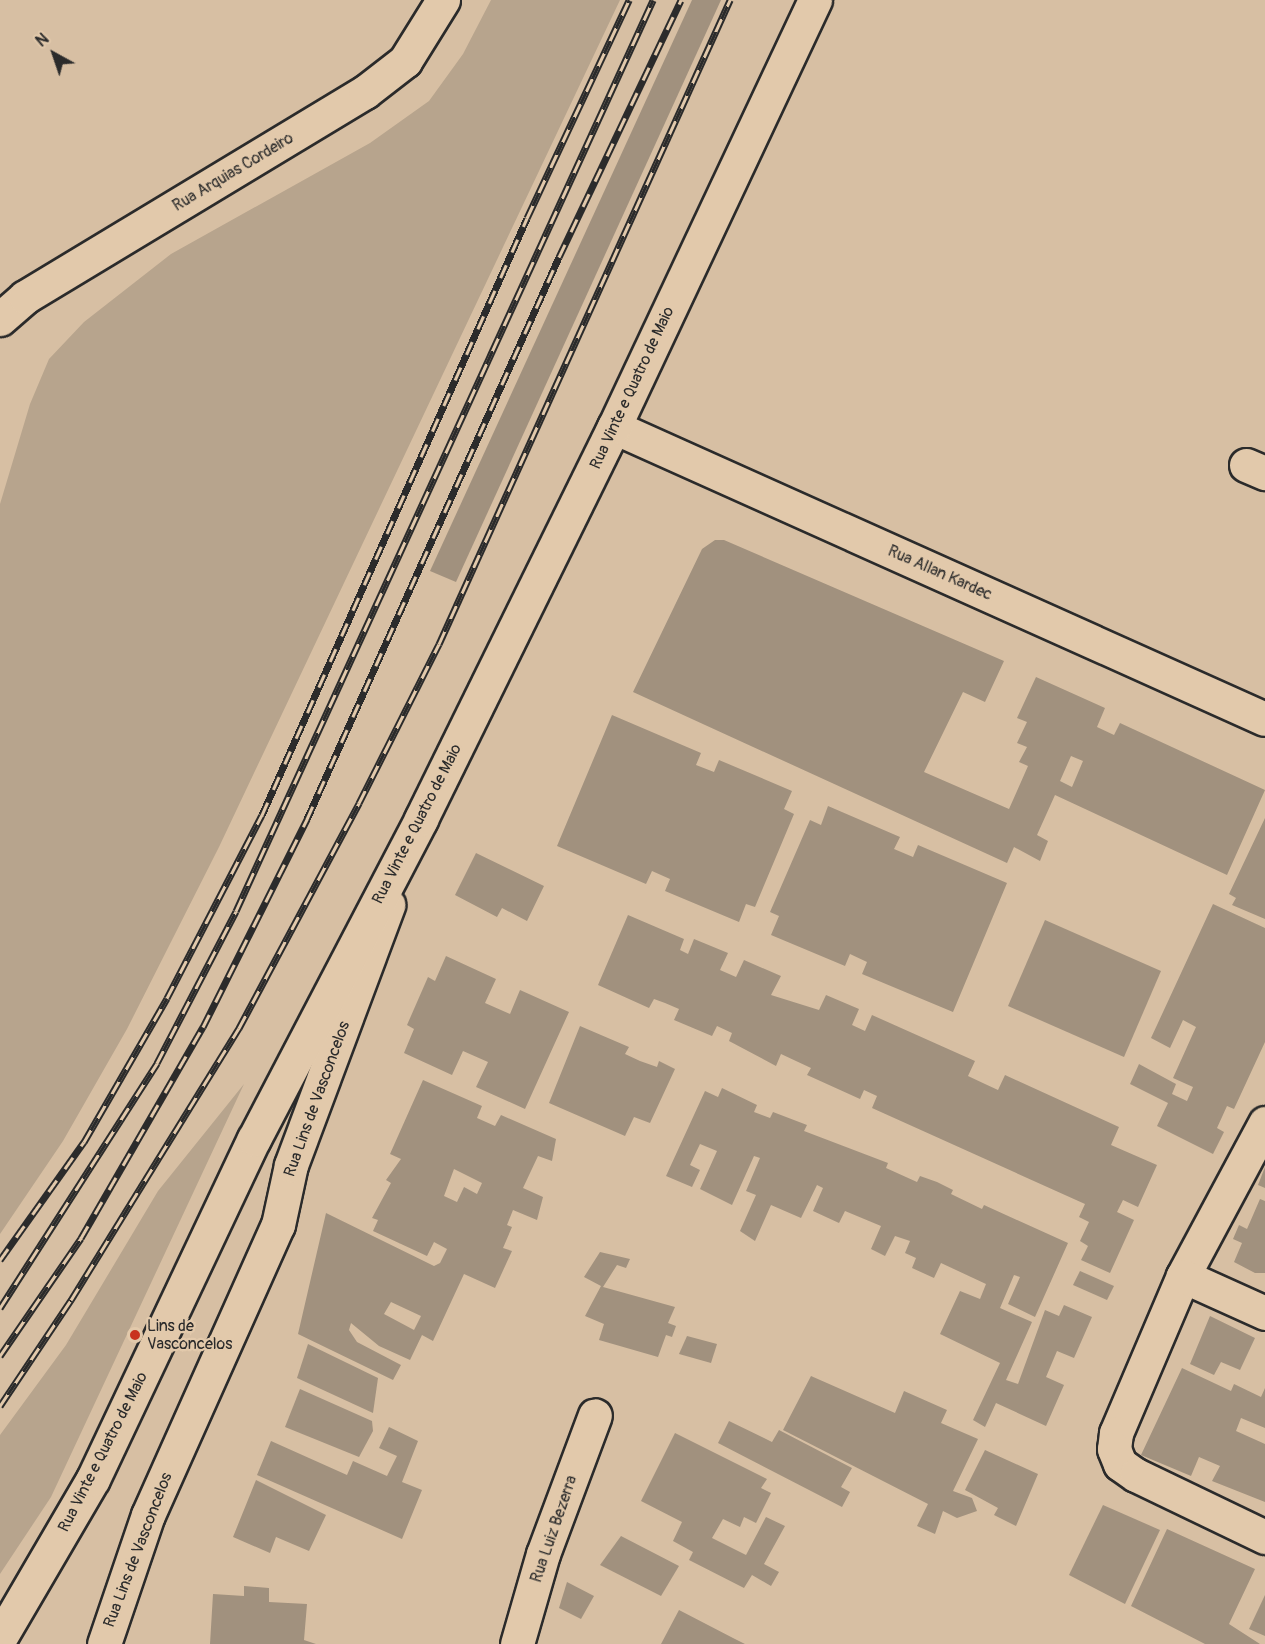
<!DOCTYPE html>
<html>
<head>
<meta charset="utf-8">
<style>
  body { margin:0 }
  #map { position:relative; width:1265px; height:1644px; overflow:hidden; background:#d7bfa3; font-family:Pangolin,sans-serif }
  div>[style] { position:absolute }
  [style*='--x'] { left:calc(var(--x)*1px); top:calc(var(--y)*1px); width:calc(var(--w)*1px); rotate:calc(var(--a)*1deg) }
  .green>* { inset:0; background:#b7a48d }
  .building>* { inset:0; background:#a1917e }
  .roads { filter:drop-shadow(2px 0 #2b2b2b) drop-shadow(-2px 0 #2b2b2b) drop-shadow(0 2px #2b2b2b) drop-shadow(0 -2px #2b2b2b) }
  .minor>* { height:33px; margin:-16.5px; padding:0 16.5px; transform-origin:16.5px; border-radius:16.5px; background:#e2c9ab }
  .tertiary>* { height:33px; margin:-16.5px; padding:0 16.5px; transform-origin:16.5px; border-radius:16.5px; background:#e2c9ab }
  .secondary>* { height:33px; margin:-16.5px; padding:0 16.5px; transform-origin:16.5px; border-radius:16.5px; background:#e2c9ab }
  .primary>* { height:33px; margin:-16.5px; padding:0 16.5px; transform-origin:16.5px; border-radius:16.5px; background:#e2c9ab }
  .rail>* { height:7px; margin-top:-3.5px; transform-origin:0; background:repeating-linear-gradient(90deg,#e2c9ab 0 14px,#2b2b2b 0 28px); box-sizing:border-box; border-block:2px solid #2b2b2b }
  .dots>* { width:16px; height:16px; translate:-50% -50%; box-sizing:border-box; border:3px solid #e2c9ab; border-radius:50% }
  span { translate:-50% -50%; white-space:nowrap; text-align:center; line-height:1.15; -webkit-text-stroke:4.5px #e2c9ab; paint-order:stroke }
  .street-label { font-size:16px; color:#2b2b2b }
  .poi-label { font-size:16px; color:#2b2b2b }
  .left { translate:0 -50%; text-align:left }
  .north { position:absolute; left:24px; top:24px; width:60px; height:60px; -webkit-text-stroke:4px #e2c9ab; paint-order:stroke; rotate:320deg; font-size:16px; font-weight:700; line-height:24px; text-align:center; color:#2b2b2b }
  .north::after { content:''; display:block; margin:auto; width:21px; height:27px; background:#2b2b2b; clip-path:polygon(50% 0,100% 100%,50% 72%,0 100%) }
</style>
</head>
<body>
<div id="map">
  <div class="green">
    <i style="clip-path:polygon(491px 0,620px 0,219px 847px,127px 1029px,63px 1141px,0 1234px,0 504px,30px 404px,49px 359px,84px 322px,171px 254px,370px 143px,429px 101px,463px 54px)"></i>
    <i style="clip-path:polygon(244px 1084px,51px 1497px,0 1574px,0 1435px,66px 1345px,158px 1191px)"></i>
  </div>
  <div class="building">
    <i style="clip-path:polygon(692px 0,721px 0,456px 582px,430px 571px)"></i>
    <i style="clip-path:polygon(evenodd,724px 540px,1004px 661px,985px 702px,963px 692px,924px 772px,1009px 809px,1028px 766px,1019px 762px,1027px 747px,1017px 743px,1027px 722px,1017px 718px,1036px 677px,1105px 708px,1097px 727px,1114px 735px,1120px 723px,1265px 790px,1227px 875px,1055px 795px,1037px 835px,1048px 841px,1040px 861px,1014px 847px,1007px 863px,633px 692px,702px 549px,715px 540px,724px 540px,1071px 756px,1083px 761px,1072px 787px,1060px 781px,1071px 756px)"></i>
    <i style="clip-path:polygon(612px 715px,701px 753px,696px 765px,714px 772px,719px 760px,792px 791px,784px 809px,794px 814px,755px 907px,746px 904px,739px 922px,665px 891px,670px 879px,652px 871px,646px 884px,557px 846px)"></i>
    <i style="clip-path:polygon(828px 806px,900px 837px,894px 849px,913px 857px,918px 845px,1007px 883px,953px 1012px,862px 974px,867px 962px,850px 954px,845px 966px,771px 935px,779px 916px,770px 912px,810px 820px,821px 825px)"></i>
    <i style="clip-path:polygon(1265px 818px,1265px 919px,1232px 905px,1236px 898px,1229px 894px)"></i>
    <i style="clip-path:polygon(476px 853px,544px 886px,527px 921px,502px 908px,497px 917px,455px 895px)"></i>
    <i style="clip-path:polygon(1213px 904px,1265px 928px,1265px 1042px,1234px 1109px,1227px 1106px,1217px 1128px,1224px 1132px,1213px 1154px,1157px 1126px,1168px 1103px,1130px 1084px,1139px 1064px,1176px 1084px,1172px 1094px,1187px 1101px,1193px 1087px,1173px 1078px,1196px 1027px,1183px 1020px,1170px 1048px,1151px 1038px)"></i>
    <i style="clip-path:polygon(628px 915px,684px 939px,680px 950px,688px 954px,694px 939px,728px 953px,720px 970px,736px 977px,744px 960px,781px 976px,771px 995px,819px 1010px,826px 995px,859px 1009px,852px 1025px,865px 1031px,872px 1015px,975px 1061px,968px 1076px,985px 1084px,998px 1090px,1005px 1075px,1119px 1127px,1111px 1145px,1157px 1165px,1138px 1207px,1123px 1200px,1117px 1212px,1134px 1220px,1110px 1273px,1081px 1260px,1088px 1246px,1080px 1241px,1089px 1222px,1079px 1217px,1085px 1204px,872px 1108px,877px 1096px,864px 1090px,860px 1099px,807px 1075px,811px 1068px,781px 1054px,776px 1066px,729px 1041px,732px 1033px,717px 1026px,712px 1036px,674px 1020px,679px 1009px,665px 1003px,654px 999px,649px 1008px,598px 985px)"></i>
    <i style="clip-path:polygon(1045px 920px,1161px 971px,1124px 1057px,1008px 1006px)"></i>
    <i style="clip-path:polygon(446px 956px,496px 979px,485px 1003px,510px 1014px,520px 990px,569px 1012px,525px 1109px,476px 1087px,488px 1062px,463px 1051px,452px 1075px,404px 1053px,414px 1029px,407px 1025px,428px 977px,435px 981px)"></i>
    <i style="clip-path:polygon(580px 1026px,629px 1047px,625px 1054px,640px 1061px,657px 1067px,659px 1061px,675px 1069px,650px 1123px,634px 1117px,625px 1136px,549px 1103px)"></i>
    <i style="clip-path:polygon(evenodd,423px 1080px,482px 1106px,477px 1118px,495px 1126px,501px 1115px,556px 1139px,552px 1161px,538px 1156px,523px 1188px,543px 1197px,537px 1220px,513px 1210px,507px 1225px,512px 1227px,503px 1248px,512px 1251px,495px 1288px,464px 1274px,433px 1341px,422px 1335px,410px 1360px,379px 1346px,351px 1323px,349px 1330px,357px 1342px,401px 1365px,393px 1380px,298px 1334px,326px 1213px,434px 1266px,440px 1263px,447px 1249px,434px 1242px,427px 1256px,373px 1231px,378px 1220px,372px 1218px,391px 1183px,386px 1180px,401px 1159px,390px 1154px,423px 1080px,454px 1169px,482px 1183px,477px 1194px,464px 1187px,457px 1202px,444px 1196px,454px 1169px,423px 1080px,391px 1302px,421px 1316px,414px 1330px,384px 1314px,391px 1302px)"></i>
    <i style="clip-path:polygon(722px 1088px,757px 1105px,754px 1112px,770px 1118px,773px 1112px,807px 1125px,804px 1131px,888px 1163px,886px 1168px,917px 1182px,920px 1176px,937px 1182px,953px 1190px,951px 1194px,982px 1209px,984px 1205px,1068px 1243px,1035px 1317px,1008px 1304px,1020px 1277px,1014px 1275px,1000px 1308px,1032px 1322px,1006px 1380px,1018px 1384px,1045px 1310px,1059px 1316px,1064px 1305px,1092px 1317px,1074px 1358px,1057px 1351px,1046px 1377px,1064px 1385px,1046px 1426px,996px 1403px,985px 1427px,973px 1420px,1000px 1363px,940px 1334px,960px 1291px,980px 1299px,986px 1284px,941px 1263px,934px 1278px,912px 1268px,916px 1258px,905px 1253px,910px 1241px,895px 1236px,885px 1256px,871px 1249px,881px 1226px,845px 1211px,839px 1223px,813px 1211px,823px 1188px,817px 1185px,801px 1218px,771px 1205px,755px 1241px,740px 1231px,756px 1195px,746px 1191px,760px 1158px,754px 1156px,732px 1205px,700px 1189px,717px 1151px,700px 1144px,690px 1165px,700px 1170px,692px 1187px,666px 1176px,705px 1091px,718px 1097px)"></i>
    <i style="clip-path:polygon(1265px 1167px,1265px 1188px,1258px 1185px)"></i>
    <i style="clip-path:polygon(1260px 1199px,1265px 1201px,1265px 1273px,1255px 1273px,1234px 1262px,1242px 1243px,1233px 1239px,1239px 1225px,1247px 1229px)"></i>
    <i style="clip-path:polygon(600px 1252px,630px 1259px,626px 1268px,617px 1265px,603px 1287px,675px 1307px,668px 1323px,676px 1326px,672px 1337px,666px 1335px,658px 1357px,599px 1340px,604px 1324px,585px 1316px,601px 1286px,584px 1277px)"></i>
    <i style="clip-path:polygon(1080px 1271px,1114px 1286px,1107px 1300px,1073px 1285px)"></i>
    <i style="clip-path:polygon(1210px 1316px,1255px 1338px,1240px 1370px,1221px 1362px,1214px 1375px,1190px 1364px)"></i>
    <i style="clip-path:polygon(687px 1336px,717px 1344px,711px 1363px,679px 1354px)"></i>
    <i style="clip-path:polygon(308px 1344px,378px 1378px,373px 1413px,297px 1378px)"></i>
    <i style="clip-path:polygon(1182px 1368px,1231px 1391px,1234px 1384px,1261px 1397px,1265px 1388px,1265px 1428px,1241px 1418px,1236px 1431px,1265px 1444px,1265px 1502px,1212px 1481px,1220px 1466px,1199px 1457px,1191px 1476px,1141px 1455px)"></i>
    <i style="clip-path:polygon(811px 1376px,895px 1413px,904px 1391px,947px 1410px,941px 1423px,978px 1439px,953px 1491px,972px 1498px,977px 1511px,957px 1518px,943px 1511px,935px 1534px,917px 1526px,928px 1504px,783px 1430px)"></i>
    <i style="clip-path:polygon(300px 1389px,372px 1421px,373px 1431px,359px 1457px,285px 1427px)"></i>
    <i style="clip-path:polygon(729px 1421px,772px 1442px,779px 1430px,852px 1468px,841px 1487px,850px 1492px,842px 1507px,718px 1443px)"></i>
    <i style="clip-path:polygon(389px 1427px,418px 1441px,402px 1482px,422px 1490px,402px 1539px,257px 1475px,271px 1441px,347px 1475px,353px 1461px,387px 1476px,397px 1456px,379px 1448px)"></i>
    <i style="clip-path:polygon(675px 1433px,767px 1479px,761px 1488px,771px 1493px,756px 1523px,744px 1517px,740px 1527px,723px 1519px,712px 1538px,746px 1555px,766px 1517px,785px 1526px,764px 1564px,779px 1572px,771px 1586px,752px 1575px,744px 1588px,689px 1560px,693px 1552px,673px 1541px,682px 1522px,641px 1501px)"></i>
    <i style="clip-path:polygon(985px 1450px,1038px 1474px,1016px 1526px,994px 1515px,998px 1508px,965px 1490px)"></i>
    <i style="clip-path:polygon(256px 1480px,326px 1515px,309px 1551px,276px 1537px,270px 1553px,233px 1537px)"></i>
    <i style="clip-path:polygon(1103px 1505px,1160px 1530px,1125px 1604px,1069px 1575px)"></i>
    <i style="clip-path:polygon(1167px 1529px,1255px 1569px,1229px 1624px,1260px 1644px,1205px 1644px,1131px 1606px)"></i>
    <i style="clip-path:polygon(621px 1536px,679px 1566px,661px 1596px,600px 1565px)"></i>
    <i style="clip-path:polygon(567px 1582px,594px 1596px,581px 1619px,559px 1608px)"></i>
    <i style="clip-path:polygon(244px 1586px,269px 1588px,269px 1602px,307px 1604px,304px 1640px,316px 1644px,210px 1644px,213px 1594px,244px 1596px)"></i>
    <i style="clip-path:polygon(1265px 1595px,1265px 1636px,1249px 1629px)"></i>
    <i style="clip-path:polygon(679px 1610px,733px 1638px,745px 1644px,661px 1644px)"></i>
  </div>
  <div class="roads">
    <div class="minor">
      <i style="--x:614;--y:427;--w:713;--a:24.16"></i>
      <i style="--x:1246;--y:465;--w:21;--a:23"></i>
      <i style="--x:1265;--y:1123;--w:174;--a:118.2"></i>
      <i style="--x:1183;--y:1276;--w:171;--a:113.1"></i>
      <i style="--x:1116;--y:1433;--w:16;--a:97"></i>
      <i style="--x:1114;--y:1449;--w:16;--a:68"></i>
      <i style="--x:1120;--y:1464;--w:19;--a:35"></i>
      <i style="--x:1136;--y:1475;--w:143;--a:25.7"></i>
      <i style="--x:1183;--y:1276;--w:90;--a:24.3"></i>
      <i style="--x:517;--y:1644;--w:94;--a:-73.9"></i>
      <i style="--x:543;--y:1554;--w:148;--a:-69.5"></i>
    </div>
    <div class="tertiary">
      <i style="--x:104;--y:1644;--w:136;--a:-71.2"></i>
      <i style="--x:148;--y:1515;--w:318;--a:-65.9"></i>
      <i style="--x:278;--y:1225;--w:61;--a:-77.8"></i>
      <i style="--x:291;--y:1165;--w:278;--a:-69.5"></i>
    </div>
    <div class="secondary">
      <i style="--x:0;--y:319;--w:33;--a:-41"></i>
      <i style="--x:25;--y:297;--w:397;--a:-31.1"></i>
      <i style="--x:365;--y:92;--w:51;--a:-37.8"></i>
      <i style="--x:405;--y:61;--w:72;--a:-58.1"></i>
    </div>
    <div class="primary">
      <i style="--x:0;--y:1638;--w:184;--a:-59.7"></i>
      <i style="--x:93;--y:1479;--w:376;--a:-64.7"></i>
      <i style="--x:254;--y:1139;--w:361;--a:-62.4"></i>
      <i style="--x:421;--y:819;--w:437;--a:-63.8"></i>
      <i style="--x:614;--y:427;--w:472;--a:-64.8"></i>
    </div>
  </div>
  <div class="rail">
    <i style="--x:0;--y:1260;--w:145;--a:-54.6"></i>
    <i style="--x:84;--y:1142;--w:166;--a:-60"></i>
    <i style="--x:167;--y:998;--w:206;--a:-62.6"></i>
    <i style="--x:262;--y:815;--w:653;--a:-66.06"></i>
    <i style="--x:527;--y:218;--w:241;--a:-64.9"></i>
    <i style="--x:0;--y:1308;--w:291;--a:-57.3"></i>
    <i style="--x:157;--y:1063;--w:171;--a:-62.5"></i>
    <i style="--x:236;--y:911;--w:1002;--a:-65.4"></i>
    <i style="--x:0;--y:1356;--w:143;--a:-55.5"></i>
    <i style="--x:81;--y:1238;--w:244;--a:-60"></i>
    <i style="--x:203;--y:1027;--w:233;--a:-63.4"></i>
    <i style="--x:307;--y:819;--w:616;--a:-65.85"></i>
    <i style="--x:559;--y:257;--w:284;--a:-64.6"></i>
    <i style="--x:0;--y:1406;--w:128;--a:-56.2"></i>
    <i style="--x:71;--y:1300;--w:320;--a:-58.3"></i>
    <i style="--x:239;--y:1028;--w:255;--a:-61.9"></i>
    <i style="--x:359;--y:803;--w:178;--a:-63.3"></i>
    <i style="--x:439;--y:644;--w:707;--a:-65.68"></i>
  </div>
  <div class="dots">
    <i style="left:135px;top:1335px;background:#c8321e"></i>
  </div>
  <div class="street-label">
    <span style="left:233px;top:172px;rotate:-31deg">Rua Arquias Cordeiro</span>
    <span style="left:632px;top:388px;rotate:-65deg">Rua Vinte e Quatro de Maio</span>
    <span style="left:940px;top:573px;rotate:24deg">Rua Allan Kardec</span>
    <span style="left:417px;top:824px;rotate:-63deg">Rua Vinte e Quatro de Maio</span>
    <span style="left:317px;top:1099px;rotate:-70deg">Rua Lins de Vasconcelos</span>
    <span style="left:103px;top:1452px;rotate:-63deg">Rua Vinte e Quatro de Maio</span>
    <span style="left:554px;top:1529px;rotate:-71deg">Rua Luiz Bezerra</span>
    <span style="left:138px;top:1550px;rotate:-69deg">Rua Lins de Vasconcelos</span>
  </div>
  <div class="poi-label">
    <span class="left" style="left:147px;top:1335px">Lins de<br>Vasconcelos</span>
  </div>
  <div class="north">N</div>
</div>
</body>
</html>
